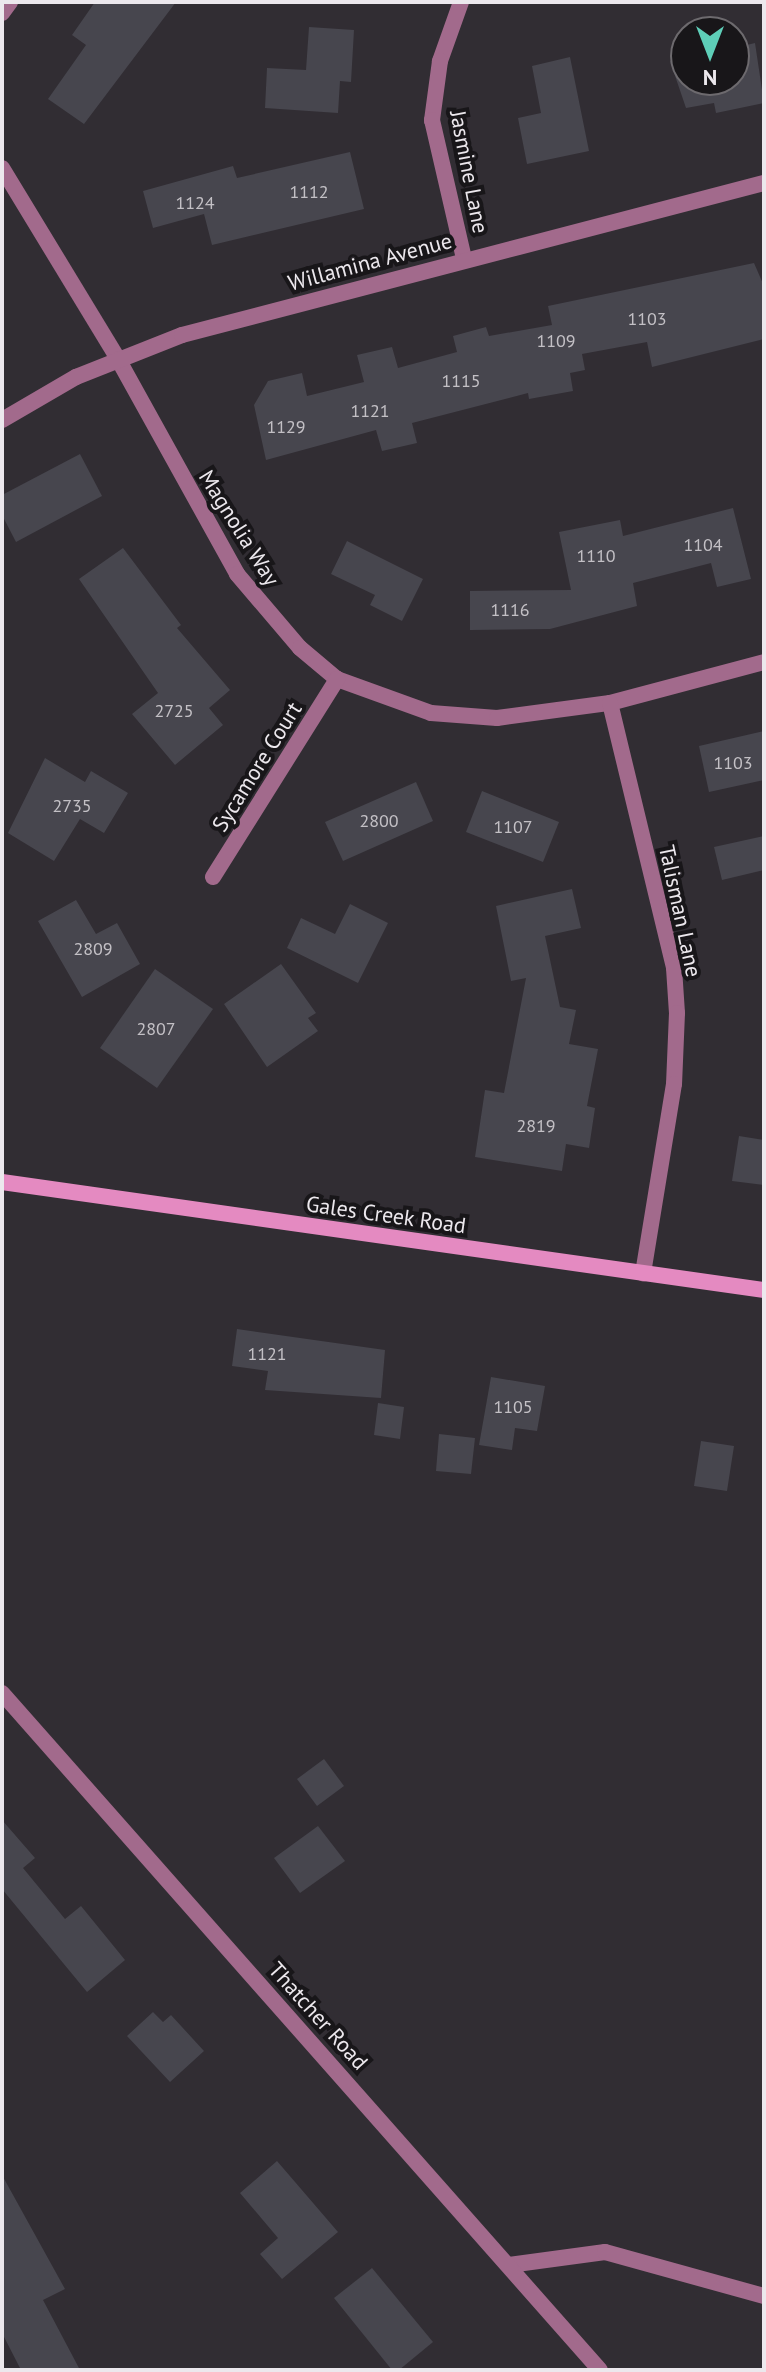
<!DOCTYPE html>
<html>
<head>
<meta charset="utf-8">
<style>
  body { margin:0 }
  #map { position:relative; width:766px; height:2372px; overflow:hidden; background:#312d33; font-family:"PT Sans",sans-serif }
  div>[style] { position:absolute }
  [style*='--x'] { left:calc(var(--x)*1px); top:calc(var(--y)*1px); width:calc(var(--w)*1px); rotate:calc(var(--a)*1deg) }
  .building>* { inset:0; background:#47464e }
  .minor>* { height:16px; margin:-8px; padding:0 8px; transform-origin:8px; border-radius:8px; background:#a26a8c }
  .tertiary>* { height:16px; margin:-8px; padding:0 8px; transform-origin:8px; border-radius:8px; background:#a26a8c }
  .secondary>* { height:16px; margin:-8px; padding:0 8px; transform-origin:8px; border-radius:8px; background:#e48ac1 }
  span { translate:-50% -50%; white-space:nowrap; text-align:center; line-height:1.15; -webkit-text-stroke:8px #181619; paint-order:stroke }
  .number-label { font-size:18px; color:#c3c0c5 }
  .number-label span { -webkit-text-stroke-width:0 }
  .street-label { font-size:22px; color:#ece8ed }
  .frame { position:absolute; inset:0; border:4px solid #ece8ed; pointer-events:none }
  .north { position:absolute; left:670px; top:16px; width:80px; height:80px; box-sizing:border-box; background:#181619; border:2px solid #6d6a6e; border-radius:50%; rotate:180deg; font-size:22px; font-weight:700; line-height:32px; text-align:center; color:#ece8ed }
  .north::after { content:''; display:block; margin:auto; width:28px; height:36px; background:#5eceb8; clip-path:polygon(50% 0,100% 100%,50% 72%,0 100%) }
</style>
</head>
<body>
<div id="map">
  <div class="building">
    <i style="clip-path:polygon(95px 2px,176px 2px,84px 124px,48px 99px,86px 45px,72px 35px)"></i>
    <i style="clip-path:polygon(309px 27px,354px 30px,351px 82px,340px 81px,338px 113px,265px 108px,267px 68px,306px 70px)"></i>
    <i style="clip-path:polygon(755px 43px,764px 103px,716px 113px,714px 103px,686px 108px,670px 61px,686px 58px,686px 80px,734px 80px,734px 48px)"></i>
    <i style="clip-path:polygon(570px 57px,589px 151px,527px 164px,518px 118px,541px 113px,532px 66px)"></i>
    <i style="clip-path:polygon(350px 152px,364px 209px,212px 245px,204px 214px,153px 228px,143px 191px,233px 166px,237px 178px)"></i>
    <i style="clip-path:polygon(754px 263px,764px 286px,764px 339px,652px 367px,647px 342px,582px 354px,585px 370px,570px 373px,573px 391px,529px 399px,528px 393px,412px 423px,417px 443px,382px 451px,376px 430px,266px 460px,254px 405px,268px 381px,302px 373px,307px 396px,364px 382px,357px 355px,392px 347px,398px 368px,457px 352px,453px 336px,486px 327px,489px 336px,552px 325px,548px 306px)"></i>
    <i style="clip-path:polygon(80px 454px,102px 496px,16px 542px,2px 515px,2px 495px)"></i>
    <i style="clip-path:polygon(733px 508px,751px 579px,717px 587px,711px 563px,633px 583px,637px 606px,550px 629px,470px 630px,470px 591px,571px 590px,559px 532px,620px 520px,623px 536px)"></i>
    <i style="clip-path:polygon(347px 541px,423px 579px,402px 621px,370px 605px,375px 595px,331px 574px)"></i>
    <i style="clip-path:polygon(123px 548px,181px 625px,177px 628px,230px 690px,209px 708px,223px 725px,175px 765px,132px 714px,158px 693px,79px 579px)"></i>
    <i style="clip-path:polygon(764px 731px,764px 780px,709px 792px,699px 746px)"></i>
    <i style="clip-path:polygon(45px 758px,85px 782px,91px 771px,128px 793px,104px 833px,80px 819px,54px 861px,8px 833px)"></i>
    <i style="clip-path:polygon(416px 782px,433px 821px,343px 861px,325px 822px)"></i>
    <i style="clip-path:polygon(482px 791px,559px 822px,543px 862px,466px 832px)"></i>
    <i style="clip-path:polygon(764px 836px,764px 870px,722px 880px,714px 847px)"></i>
    <i style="clip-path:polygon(572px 889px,581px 928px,545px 936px,560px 1007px,576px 1010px,569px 1044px,598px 1049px,587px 1106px,595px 1108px,589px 1148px,566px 1144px,562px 1171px,475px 1157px,485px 1090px,504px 1093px,526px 978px,511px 981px,496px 906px)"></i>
    <i style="clip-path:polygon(76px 900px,96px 934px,117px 923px,140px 964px,82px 997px,38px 921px)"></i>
    <i style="clip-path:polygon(350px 904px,388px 923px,358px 983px,287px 948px,301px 918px,335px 934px)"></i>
    <i style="clip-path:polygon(281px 964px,316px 1013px,308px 1018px,318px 1031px,267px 1067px,224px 1004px)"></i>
    <i style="clip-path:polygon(155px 969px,213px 1009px,157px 1088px,100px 1048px)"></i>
    <i style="clip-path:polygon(739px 1136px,764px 1140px,764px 1185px,732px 1181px)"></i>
    <i style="clip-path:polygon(237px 1329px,385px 1350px,381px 1398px,265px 1390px,268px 1371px,232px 1366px)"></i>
    <i style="clip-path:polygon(491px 1377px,545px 1386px,537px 1431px,515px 1428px,512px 1450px,479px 1445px)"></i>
    <i style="clip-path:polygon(378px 1403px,404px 1407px,400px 1439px,374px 1435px)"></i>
    <i style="clip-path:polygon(439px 1434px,475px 1438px,471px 1474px,436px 1471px)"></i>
    <i style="clip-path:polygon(701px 1441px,734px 1446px,727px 1491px,694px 1486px)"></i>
    <i style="clip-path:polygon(324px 1759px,344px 1786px,317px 1806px,297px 1779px)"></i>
    <i style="clip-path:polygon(2px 1820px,35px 1858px,23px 1868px,65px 1919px,81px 1906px,125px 1960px,87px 1992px,2px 1889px)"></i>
    <i style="clip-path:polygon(318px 1826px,345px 1861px,300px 1893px,274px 1858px)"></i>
    <i style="clip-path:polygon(153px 2012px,163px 2022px,171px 2015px,204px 2051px,170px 2082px,127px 2036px)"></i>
    <i style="clip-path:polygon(277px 2161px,338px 2232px,282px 2279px,260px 2254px,278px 2238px,240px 2193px)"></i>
    <i style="clip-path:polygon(2px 2175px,65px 2289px,43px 2300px,80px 2370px,21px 2370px,2px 2333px)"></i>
    <i style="clip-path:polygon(372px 2268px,433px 2342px,399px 2370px,392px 2370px,334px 2298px)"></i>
  </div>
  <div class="minor">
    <i style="--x:461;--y:2;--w:63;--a:109.6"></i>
    <i style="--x:440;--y:61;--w:60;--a:97.7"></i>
    <i style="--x:432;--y:120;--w:143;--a:77"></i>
    <i style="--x:2;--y:13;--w:14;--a:-54"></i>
    <i style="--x:2;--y:168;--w:223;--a:58.7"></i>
    <i style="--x:118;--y:359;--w:246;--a:61"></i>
    <i style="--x:237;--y:574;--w:97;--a:49.6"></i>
    <i style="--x:300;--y:648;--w:48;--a:40"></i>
    <i style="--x:337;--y:679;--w:100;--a:19.9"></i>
    <i style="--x:431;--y:713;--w:66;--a:4.3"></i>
    <i style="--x:497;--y:718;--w:114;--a:-7.6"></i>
    <i style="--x:610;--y:703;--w:159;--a:-14.9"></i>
    <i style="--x:2;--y:420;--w:86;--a:-30.2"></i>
    <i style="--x:76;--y:377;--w:114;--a:-21.6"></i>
    <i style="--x:182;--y:335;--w:602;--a:-14.64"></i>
    <i style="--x:610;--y:703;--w:273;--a:76.4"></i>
    <i style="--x:674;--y:968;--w:45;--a:86.2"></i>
    <i style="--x:677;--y:1013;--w:71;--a:92.4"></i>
    <i style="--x:674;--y:1084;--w:192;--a:99.3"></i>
    <i style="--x:213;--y:877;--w:234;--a:-57.9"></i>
    <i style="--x:509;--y:2265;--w:97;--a:-7.7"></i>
    <i style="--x:605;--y:2252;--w:165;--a:15.5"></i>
  </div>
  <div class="tertiary">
    <i style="--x:2;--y:1693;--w:903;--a:48.55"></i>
  </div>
  <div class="secondary">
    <i style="--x:2;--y:1182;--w:770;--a:8.07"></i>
  </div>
  <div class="number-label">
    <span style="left:309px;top:192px">1112</span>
    <span style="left:195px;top:203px">1124</span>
    <span style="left:647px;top:319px">1103</span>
    <span style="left:556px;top:341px">1109</span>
    <span style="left:461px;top:381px">1115</span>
    <span style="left:370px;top:411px">1121</span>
    <span style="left:286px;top:427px">1129</span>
    <span style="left:703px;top:545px">1104</span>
    <span style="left:596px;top:556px">1110</span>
    <span style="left:510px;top:610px">1116</span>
    <span style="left:174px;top:711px">2725</span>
    <span style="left:733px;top:763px">1103</span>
    <span style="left:72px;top:806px">2735</span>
    <span style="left:379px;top:821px">2800</span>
    <span style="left:513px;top:827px">1107</span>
    <span style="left:93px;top:949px">2809</span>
    <span style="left:156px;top:1029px">2807</span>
    <span style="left:536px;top:1126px">2819</span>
    <span style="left:267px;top:1354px">1121</span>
    <span style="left:513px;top:1407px">1105</span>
  </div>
  <div class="street-label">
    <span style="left:469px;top:172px;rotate:79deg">Jasmine Lane</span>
    <span style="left:370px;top:262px;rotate:-15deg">Willamina Avenue</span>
    <span style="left:239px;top:528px;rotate:58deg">Magnolia Way</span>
    <span style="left:257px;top:767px;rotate:-58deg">Sycamore Court</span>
    <span style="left:680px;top:911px;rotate:78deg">Talisman Lane</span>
    <span style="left:386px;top:1215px;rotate:8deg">Gales Creek Road</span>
    <span style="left:318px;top:2016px;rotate:48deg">Thatcher Road</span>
  </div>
  <div class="frame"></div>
  <div class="north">N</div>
</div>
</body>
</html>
